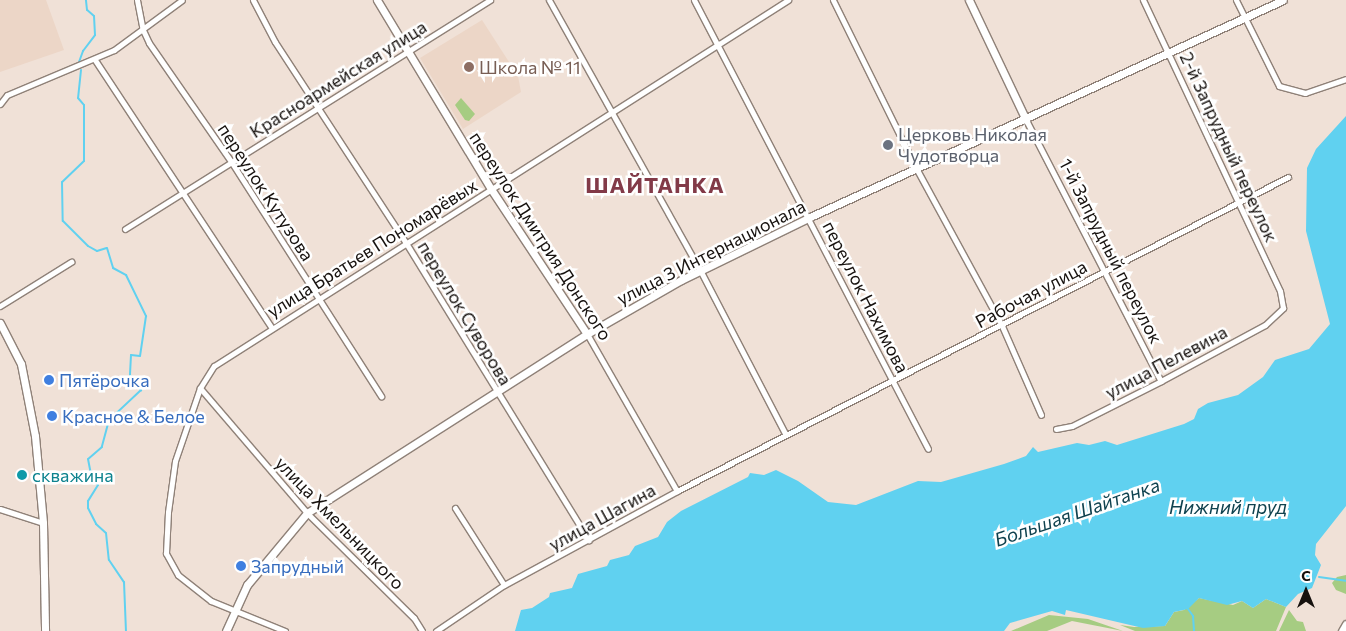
<!DOCTYPE html>
<html>
<head>
<meta charset="utf-8">
<style>
  body { margin:0 }
  #map { position:relative; width:1346px; height:631px; overflow:hidden; background:#f0e1d7; font-family:Commissioner,sans-serif }
  div>[style] { position:absolute }
  [style*='--x'] { left:calc(var(--x)*1px); top:calc(var(--y)*1px); width:calc(var(--w)*1px); rotate:calc(var(--a)*1deg) }
  .built>* { inset:0; background:#ecd6c7 }
  .green>* { inset:0; background:#a6cc82 }
  .water>* { inset:0; background:#60d1f0 }
  .stream>* { height:2px; margin:-1px; padding:0 1px; transform-origin:1px; border-radius:1px; background:#60d1f0 }
  .roads { filter:drop-shadow(1px 0 #8f8178) drop-shadow(-1px 0 #8f8178) drop-shadow(0 1px #8f8178) drop-shadow(0 -1px #8f8178) }
  .street>* { height:5px; margin:-2.5px; padding:0 2.5px; transform-origin:2.5px; border-radius:2.5px; background:#fff }
  .secondary>* { height:7px; margin:-3.5px; padding:0 3.5px; transform-origin:3.5px; border-radius:3.5px; background:#fff }
  .dots>* { width:14px; height:14px; translate:-50% -50%; box-sizing:border-box; border:2px solid #fff; border-radius:50% }
  span { translate:-50% -50%; white-space:nowrap; text-align:center; line-height:1.15; -webkit-text-stroke:5px #fff; paint-order:stroke }
  .education-label { font-size:18px; color:#785e54 }
  .left { translate:0 -50%; text-align:left }
  .street-label { font-size:18px; color:#16110e }
  .worship-label { font-size:18px; color:#5b616d }
  .shop-label { font-size:18px; color:#366cbe }
  .culture-label { font-size:18px; color:#0d838f }
  .water-label { font-size:19px; color:#0f424f; font-style:italic }
  .district-label { font-size:22px; color:#823a48; font-weight:700; letter-spacing:1px }
  .north { position:absolute; left:1281px; top:566px; width:50px; height:50px; -webkit-text-stroke:4px #fff; paint-order:stroke; rotate:0deg; font-size:14px; font-weight:700; line-height:20px; text-align:center; color:#16110e }
  .north::after { content:''; display:block; margin:auto; width:18px; height:22px; background:#16110e; clip-path:polygon(50% 0,100% 100%,50% 72%,0 100%) }
</style>
</head>
<body>
<div id="map">
  <div class="built">
    <i style="clip-path:polygon(0 0,46px 0,64px 50px,0 72px)"></i>
    <i style="clip-path:polygon(482px 20px,518px 76px,521px 92px,463px 129px,420px 58px)"></i>
  </div>
  <div class="green">
    <i style="clip-path:polygon(461px 98px,475px 114px,469px 121px,465px 120px,455px 105px)"></i>
    <i style="clip-path:polygon(1346px 575px,1346px 608px,1346px 594px,1336px 590px,1332px 583px,1337px 577px)"></i>
    <i style="clip-path:polygon(1199px 598px,1233px 605px,1242px 601px,1253px 608px,1266px 599px,1286px 607px,1276px 631px,1135px 631px,1120px 625px,1134px 627px,1165px 626px,1174px 612px,1184px 610px)"></i>
    <i style="clip-path:polygon(1289px 610px,1297px 621px,1303px 622px,1306px 631px,1279px 631px)"></i>
    <i style="clip-path:polygon(1049px 615px,1088px 619px,1123px 631px,1072px 621px,1047px 631px,1011px 631px)"></i>
  </div>
  <div class="water">
    <i style="clip-path:polygon(1346px 116px,1346px 506px,1316px 544px,1315px 555px,1321px 565px,1312px 588px,1298px 594px,1286px 607px,1266px 599px,1253px 608px,1242px 601px,1227px 605px,1199px 598px,1188px 609px,1174px 612px,1165px 626px,1143px 628px,1066px 610px,1065px 615px,1052px 611px,1010px 623px,1004px 631px,515px 631px,521px 610px,532px 608px,549px 597px,550px 593px,572px 588px,578px 574px,607px 566px,610px 560px,629px 555px,635px 546px,658px 537px,667px 522px,681px 511px,748px 477px,750px 473px,764px 475px,776px 470px,798px 481px,828px 502px,856px 505px,918px 481px,941px 482px,1004px 464px,1026px 456px,1033px 447px,1038px 452px,1077px 443px,1089px 445px,1105px 441px,1117px 445px,1184px 424px,1194px 419px,1198px 409px,1208px 403px,1238px 395px,1263px 377px,1275px 360px,1309px 349px,1330px 324px,1306px 231px,1307px 168px,1316px 149px)"></i>
  </div>
  <div class="stream">
    <i style="--x:79;--y:62;--w:12;--a:-70"></i>
    <i style="--x:83;--y:51;--w:20;--a:-53"></i>
    <i style="--x:95;--y:35;--w:19;--a:-93"></i>
    <i style="--x:94;--y:16;--w:9;--a:-139"></i>
    <i style="--x:87;--y:10;--w:10;--a:-96"></i>
    <i style="--x:81;--y:70;--w:28;--a:96"></i>
    <i style="--x:78;--y:98;--w:9;--a:49"></i>
    <i style="--x:84;--y:105;--w:56;--a:90"></i>
    <i style="--x:84;--y:161;--w:30;--a:136"></i>
    <i style="--x:62;--y:182;--w:39;--a:89"></i>
    <i style="--x:63;--y:221;--w:35;--a:45"></i>
    <i style="--x:88;--y:246;--w:10;--a:29"></i>
    <i style="--x:97;--y:251;--w:10;--a:-17"></i>
    <i style="--x:107;--y:248;--w:21;--a:73"></i>
    <i style="--x:113;--y:268;--w:15;--a:28"></i>
    <i style="--x:126;--y:275;--w:46;--a:64"></i>
    <i style="--x:146;--y:316;--w:40;--a:98.5"></i>
    <i style="--x:140;--y:356;--w:9;--a:-174"></i>
    <i style="--x:131;--y:355;--w:20;--a:93"></i>
    <i style="--x:130;--y:375;--w:19;--a:54"></i>
    <i style="--x:141;--y:390;--w:44;--a:136.8"></i>
    <i style="--x:109;--y:420;--w:28;--a:105"></i>
    <i style="--x:102;--y:447;--w:18;--a:139"></i>
    <i style="--x:88;--y:459;--w:15;--a:79"></i>
    <i style="--x:91;--y:474;--w:13;--a:58"></i>
    <i style="--x:98;--y:485;--w:19;--a:122"></i>
    <i style="--x:88;--y:501;--w:7;--a:90"></i>
    <i style="--x:88;--y:508;--w:18;--a:63"></i>
    <i style="--x:96;--y:524;--w:13;--a:42"></i>
    <i style="--x:106;--y:533;--w:27;--a:84"></i>
    <i style="--x:109;--y:560;--w:27;--a:56"></i>
    <i style="--x:124;--y:582;--w:49;--a:87.7"></i>
    <i style="--x:1319;--y:577;--w:27;--a:8"></i>
    <i style="--x:1188;--y:609;--w:9;--a:54"></i>
    <i style="--x:1193;--y:616;--w:15;--a:86"></i>
  </div>
  <div class="roads">
    <div class="street">
      <i style="--x:137;--y:0;--w:31;--a:79"></i>
      <i style="--x:143;--y:30;--w:14;--a:65"></i>
      <i style="--x:149;--y:43;--w:146;--a:55.3"></i>
      <i style="--x:232;--y:163;--w:277;--a:57.4"></i>
      <i style="--x:253;--y:0;--w:47;--a:62.4"></i>
      <i style="--x:275;--y:42;--w:240;--a:56.9"></i>
      <i style="--x:406;--y:243;--w:349;--a:58.4"></i>
      <i style="--x:549;--y:0;--w:309;--a:60.8"></i>
      <i style="--x:700;--y:270;--w:186;--a:62.5"></i>
      <i style="--x:694;--y:0;--w:506;--a:62.47"></i>
      <i style="--x:833;--y:0;--w:187;--a:63.7"></i>
      <i style="--x:916;--y:168;--w:180;--a:61.4"></i>
      <i style="--x:1002;--y:326;--w:97;--a:66.3"></i>
      <i style="--x:1236;--y:0;--w:96;--a:63.4"></i>
      <i style="--x:1279;--y:86;--w:27;--a:15"></i>
      <i style="--x:1305;--y:93;--w:43;--a:-18.9"></i>
      <i style="--x:95;--y:60;--w:321;--a:56.6"></i>
      <i style="--x:0;--y:104;--w:11;--a:-52"></i>
      <i style="--x:7;--y:95;--w:116;--a:-22.8"></i>
      <i style="--x:114;--y:50;--w:84;--a:-36.3"></i>
      <i style="--x:1026;--y:120;--w:294;--a:62.7"></i>
      <i style="--x:125;--y:229;--w:431;--a:-32.1"></i>
      <i style="--x:0;--y:306;--w:84;--a:-31.8"></i>
      <i style="--x:587;--y:334;--w:181;--a:60.2"></i>
      <i style="--x:200;--y:388;--w:165;--a:49.4"></i>
      <i style="--x:307;--y:513;--w:150;--a:44.5"></i>
      <i style="--x:414;--y:618;--w:15;--a:58"></i>
      <i style="--x:1056;--y:429;--w:16;--a:-11"></i>
      <i style="--x:1072;--y:426;--w:100;--a:-26.8"></i>
      <i style="--x:1161;--y:381;--w:118;--a:-28.3"></i>
      <i style="--x:1265;--y:325;--w:25;--a:-43"></i>
      <i style="--x:1283;--y:308;--w:17;--a:-100"></i>
      <i style="--x:1280;--y:291;--w:322;--a:-115.2"></i>
      <i style="--x:455;--y:508;--w:91;--a:57.5"></i>
      <i style="--x:0;--y:509;--w:45;--a:18"></i>
      <i style="--x:285;--y:631;--w:80;--a:-157.9"></i>
      <i style="--x:211;--y:601;--w:42;--a:-141.8"></i>
      <i style="--x:178;--y:575;--w:25;--a:-119"></i>
      <i style="--x:166;--y:553;--w:41;--a:-87.2"></i>
      <i style="--x:168;--y:512;--w:51;--a:-82.2"></i>
      <i style="--x:175;--y:461;--w:77;--a:-71.1"></i>
      <i style="--x:200;--y:388;--w:26;--a:-58"></i>
      <i style="--x:214;--y:366;--w:681;--a:-32.52"></i>
      <i style="--x:436;--y:631;--w:82;--a:-34.1"></i>
      <i style="--x:504;--y:585;--w:197;--a:-28.5"></i>
      <i style="--x:677;--y:491;--w:687;--a:-27.2"></i>
    </div>
    <div class="secondary">
      <i style="--x:377;--y:0;--w:221;--a:58.9"></i>
      <i style="--x:491;--y:189;--w:174;--a:56.5"></i>
      <i style="--x:969;--y:0;--w:133;--a:64.6"></i>
      <i style="--x:0;--y:323;--w:46;--a:62.9"></i>
      <i style="--x:21;--y:364;--w:73;--a:79"></i>
      <i style="--x:35;--y:436;--w:87;--a:84.7"></i>
      <i style="--x:43;--y:523;--w:108;--a:88.9"></i>
      <i style="--x:226;--y:631;--w:51;--a:-65.5"></i>
      <i style="--x:247;--y:585;--w:94;--a:-50.2"></i>
      <i style="--x:307;--y:513;--w:332;--a:-32.6"></i>
      <i style="--x:587;--y:334;--w:108;--a:-29.9"></i>
      <i style="--x:681;--y:280;--w:144;--a:-26"></i>
      <i style="--x:810;--y:217;--w:520;--a:-24.64"></i>
      <i style="--x:1342;--y:631;--w:8;--a:-60"></i>
    </div>
  </div>
  <div class="dots">
    <i style="left:469px;top:67px;background:#8d6e63"></i>
    <i style="left:888px;top:145px;background:#6b7280"></i>
    <i style="left:49px;top:380px;background:#3f7fe0"></i>
    <i style="left:52px;top:416px;background:#3f7fe0"></i>
    <i style="left:22px;top:475px;background:#0f9aa8"></i>
    <i style="left:241px;top:566px;background:#3f7fe0"></i>
  </div>
  <div class="education-label">
    <span class="left" style="left:479px;top:67px">Школа № 11</span>
  </div>
  <div class="street-label">
    <span style="left:338px;top:79px;rotate:-32deg">Красноармейская улица</span>
    <span style="left:1229px;top:147px;rotate:65deg">2-й Запрудный переулок</span>
    <span style="left:266px;top:192px;rotate:57deg">переулок Кутузова</span>
    <span style="left:541px;top:236px;rotate:57deg">переулок Дмитрия Донского</span>
    <span style="left:372px;top:248px;rotate:-32deg">улица Братьев Пономарёвых</span>
    <span style="left:1111px;top:251px;rotate:63deg">1-й Запрудный переулок</span>
    <span style="left:711px;top:252px;rotate:-27deg">улица 3 Интернационала</span>
    <span style="left:1031px;top:294px;rotate:-28deg">Рабочая улица</span>
    <span style="left:866px;top:297px;rotate:63deg">переулок Нахимова</span>
    <span style="left:465px;top:313px;rotate:59deg">переулок Суворова</span>
    <span style="left:1166px;top:362px;rotate:-28deg">улица Пелевина</span>
    <span style="left:602px;top:517px;rotate:-29deg">улица Шагина</span>
    <span style="left:340px;top:523px;rotate:46deg">улица Хмельницкого</span>
  </div>
  <div class="worship-label">
    <span class="left" style="left:898px;top:145px">Церковь Николая<br>Чудотворца</span>
  </div>
  <div class="shop-label">
    <span class="left" style="left:59px;top:380px">Пятёрочка</span>
    <span class="left" style="left:62px;top:416px">Красное &amp; Белое</span>
    <span class="left" style="left:251px;top:566px">Запрудный</span>
  </div>
  <div class="culture-label">
    <span class="left" style="left:32px;top:475px">скважина</span>
  </div>
  <div class="water-label">
    <span style="left:1228px;top:507px">Нижний пруд</span>
    <span style="left:1077px;top:512px;rotate:-19deg">Большая Шайтанка</span>
  </div>
  <div class="district-label">
    <span style="left:655px;top:185px">ШАЙТАНКА</span>
  </div>
  <div class="north">С</div>
</div>
</body>
</html>
